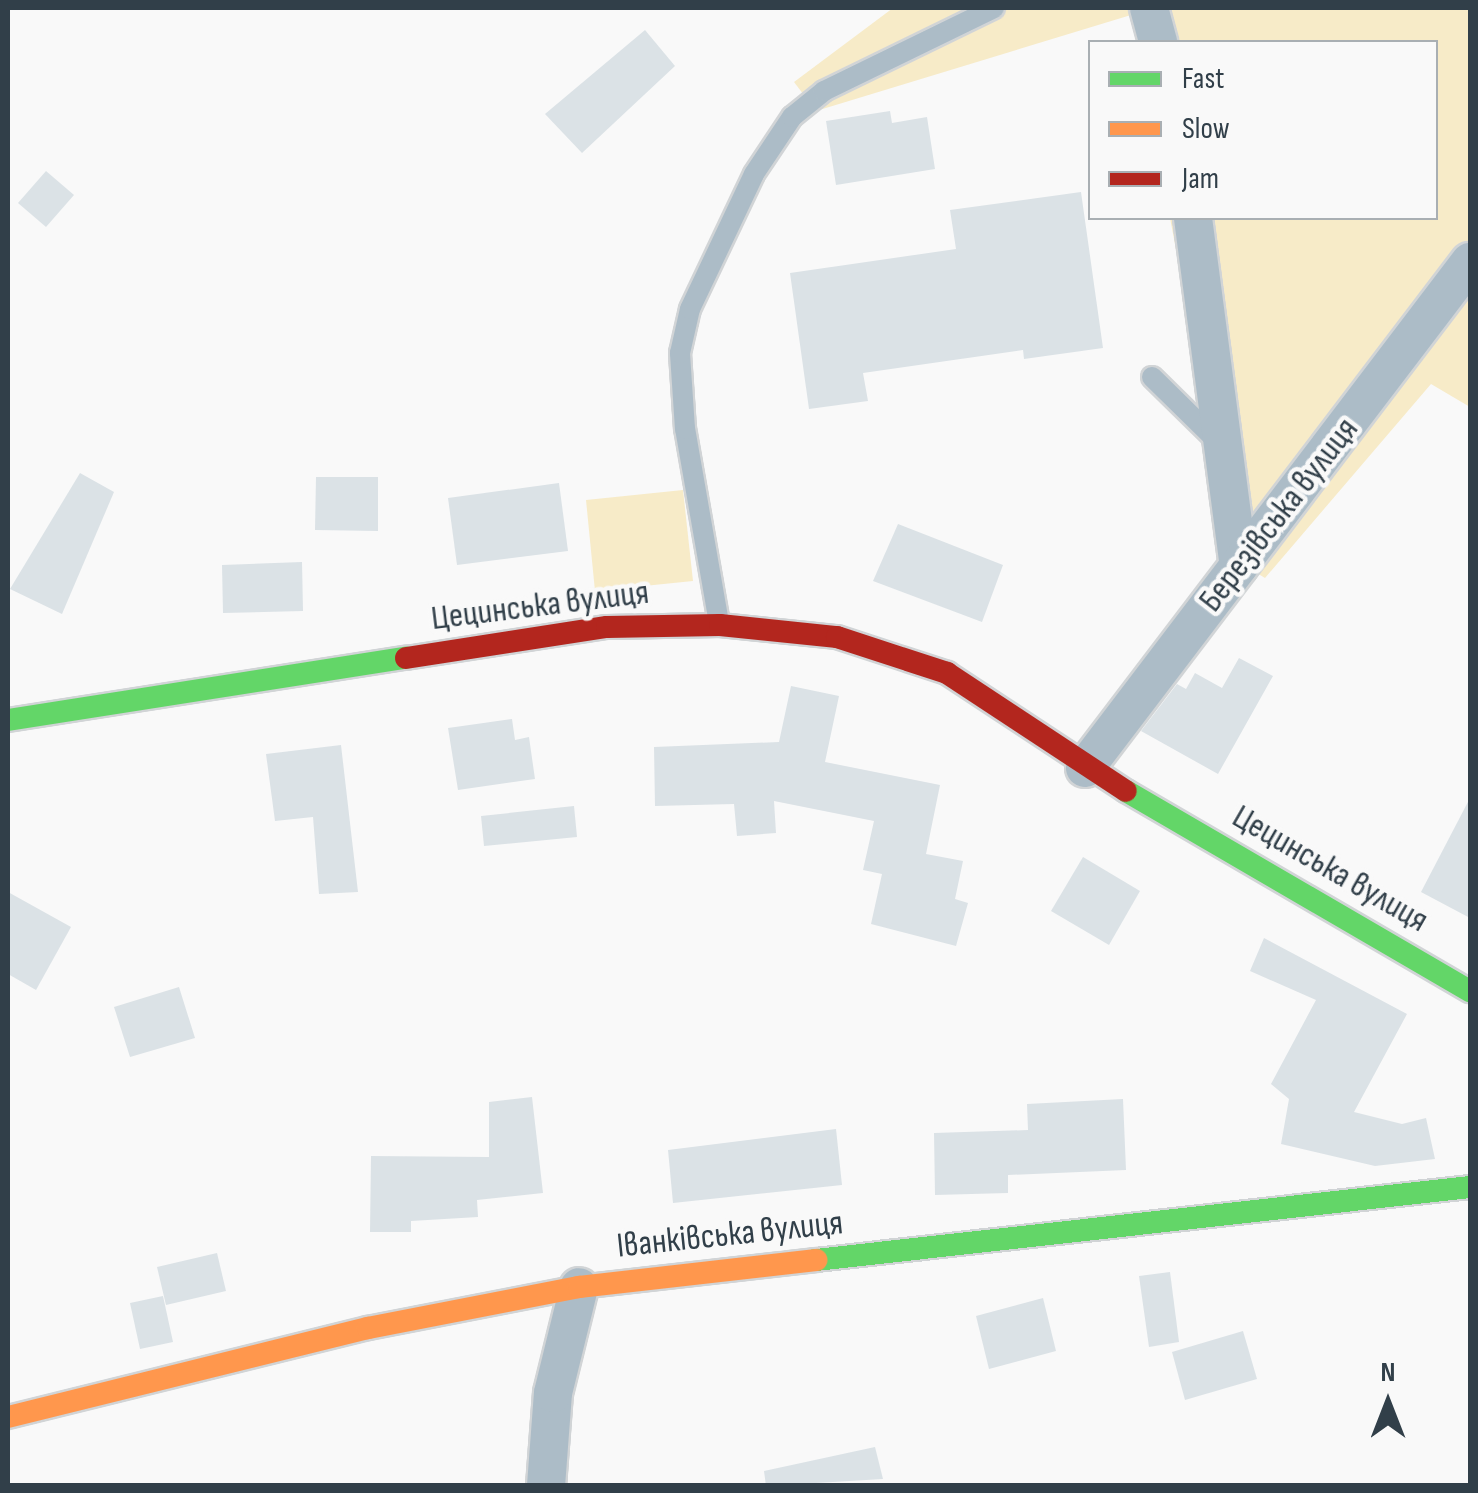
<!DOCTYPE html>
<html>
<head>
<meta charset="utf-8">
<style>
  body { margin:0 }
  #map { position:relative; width:1478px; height:1493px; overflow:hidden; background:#f9f9f9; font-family:"Sofia Sans Condensed",sans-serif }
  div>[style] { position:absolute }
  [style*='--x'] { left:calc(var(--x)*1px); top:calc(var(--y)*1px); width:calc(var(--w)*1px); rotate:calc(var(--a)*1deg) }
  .green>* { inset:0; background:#f7ebc8 }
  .building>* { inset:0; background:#dbe2e6 }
  .roads { filter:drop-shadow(2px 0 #d1d4d6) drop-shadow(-2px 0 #d1d4d6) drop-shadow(0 2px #d1d4d6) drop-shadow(0 -2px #d1d4d6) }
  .lane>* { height:20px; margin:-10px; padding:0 10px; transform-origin:10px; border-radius:10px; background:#acbcc7 }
  .street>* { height:38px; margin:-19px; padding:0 19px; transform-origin:19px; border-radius:19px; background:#acbcc7 }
  .fast>* { height:22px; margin:-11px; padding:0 11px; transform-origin:11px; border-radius:11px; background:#63d668 }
  .slow>* { height:22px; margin:-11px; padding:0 11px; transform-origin:11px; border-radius:11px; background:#ff974d }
  .jam>* { height:22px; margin:-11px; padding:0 11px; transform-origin:11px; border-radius:11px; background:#b3261e }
  span { translate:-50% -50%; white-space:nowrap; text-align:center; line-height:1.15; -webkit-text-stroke:9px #f9f9f9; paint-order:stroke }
  .street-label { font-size:35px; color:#313f49 }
  .frame { position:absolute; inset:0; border:10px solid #313f49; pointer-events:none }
  .legend { position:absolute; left:1088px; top:40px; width:350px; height:180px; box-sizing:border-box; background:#f9f9f9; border:2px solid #a9afb3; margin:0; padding:12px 18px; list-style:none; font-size:30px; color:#313f49 }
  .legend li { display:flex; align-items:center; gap:20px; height:50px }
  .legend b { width:50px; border:2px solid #a9afb3 }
  .north { position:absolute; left:1338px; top:1353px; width:100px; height:100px; -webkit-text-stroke:8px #f9f9f9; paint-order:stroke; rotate:0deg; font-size:28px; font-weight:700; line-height:40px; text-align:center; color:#313f49 }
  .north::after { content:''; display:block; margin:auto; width:35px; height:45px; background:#313f49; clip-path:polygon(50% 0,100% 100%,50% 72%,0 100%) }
</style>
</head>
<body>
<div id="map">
  <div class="green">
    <i style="clip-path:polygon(893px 8px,1470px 8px,1470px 407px,1431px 384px,1265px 578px,1219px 550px,1215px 453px,1170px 218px,1436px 218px,1436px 42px,1137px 42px,1131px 15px,816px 111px,794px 82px)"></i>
    <i style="clip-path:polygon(683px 490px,693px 581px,595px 591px,586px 500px)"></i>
  </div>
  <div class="building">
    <i style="clip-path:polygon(645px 30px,675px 66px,582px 153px,545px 114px)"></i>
    <i style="clip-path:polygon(890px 111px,892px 123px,927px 117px,935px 169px,836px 185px,826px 121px)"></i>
    <i style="clip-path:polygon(46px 171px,74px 195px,46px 227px,18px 203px)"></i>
    <i style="clip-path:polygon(1081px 192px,1103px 348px,1024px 359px,1023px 350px,863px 373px,868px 401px,809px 409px,790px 273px,956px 249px,950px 210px)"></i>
    <i style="clip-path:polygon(80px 473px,114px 492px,62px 614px,10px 589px)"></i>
    <i style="clip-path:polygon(316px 477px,378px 477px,378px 531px,315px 530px)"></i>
    <i style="clip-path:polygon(559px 483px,568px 551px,457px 565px,448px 498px)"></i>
    <i style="clip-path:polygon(898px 524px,1003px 565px,982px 622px,873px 581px)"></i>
    <i style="clip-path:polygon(302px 562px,303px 611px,223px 613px,222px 565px)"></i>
    <i style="clip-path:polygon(1239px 658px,1273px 676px,1218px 774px,1141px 731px,1177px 684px,1186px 689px,1195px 673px,1222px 688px)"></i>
    <i style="clip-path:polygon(791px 686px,839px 696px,825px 762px,940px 785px,926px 854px,963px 861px,955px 899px,968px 903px,956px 946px,871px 924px,882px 874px,863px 870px,874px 821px,774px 801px,776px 833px,737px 836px,734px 804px,655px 806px,654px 747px,779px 742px)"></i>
    <i style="clip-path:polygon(512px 719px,515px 740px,529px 737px,535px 779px,458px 790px,448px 728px)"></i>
    <i style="clip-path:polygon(341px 745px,358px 892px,319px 894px,313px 817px,275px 821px,266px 754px)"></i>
    <i style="clip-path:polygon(1470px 798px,1470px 918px,1421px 892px)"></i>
    <i style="clip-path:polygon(574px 806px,577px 837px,484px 846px,481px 816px)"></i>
    <i style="clip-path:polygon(1083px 857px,1140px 891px,1109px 945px,1051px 911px)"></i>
    <i style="clip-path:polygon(8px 892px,71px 927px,36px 990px,8px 974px)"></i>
    <i style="clip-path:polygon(1264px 938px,1407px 1014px,1354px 1112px,1402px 1124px,1426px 1118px,1435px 1159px,1375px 1166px,1281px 1144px,1289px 1099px,1271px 1084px,1316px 1000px,1250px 971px)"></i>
    <i style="clip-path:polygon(179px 987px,195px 1038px,130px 1057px,114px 1007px)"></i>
    <i style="clip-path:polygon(532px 1097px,543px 1193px,477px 1200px,478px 1217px,411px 1221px,411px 1232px,370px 1232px,371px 1156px,489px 1157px,489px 1102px)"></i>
    <i style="clip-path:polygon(1123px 1099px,1126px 1170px,1008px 1175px,1008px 1193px,935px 1195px,934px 1133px,1028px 1130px,1027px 1104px)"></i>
    <i style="clip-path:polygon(836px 1129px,842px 1185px,673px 1203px,668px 1150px)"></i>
    <i style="clip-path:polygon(217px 1253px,226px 1291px,166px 1305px,157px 1267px)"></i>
    <i style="clip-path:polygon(1170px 1272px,1179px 1342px,1149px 1347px,1139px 1276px)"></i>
    <i style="clip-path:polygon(163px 1296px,173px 1342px,140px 1349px,130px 1303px)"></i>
    <i style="clip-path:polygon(1043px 1298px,1056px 1351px,989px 1369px,976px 1316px)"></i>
    <i style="clip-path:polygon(1243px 1331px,1257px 1379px,1185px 1400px,1172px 1352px)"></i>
    <i style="clip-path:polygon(875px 1447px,883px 1479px,766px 1486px,764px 1471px)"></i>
  </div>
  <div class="roads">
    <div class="lane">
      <i style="--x:1152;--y:377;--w:90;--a:44.5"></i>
      <i style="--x:719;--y:623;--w:197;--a:-99.9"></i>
      <i style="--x:685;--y:429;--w:76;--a:-93.8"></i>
      <i style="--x:680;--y:353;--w:45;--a:-77.2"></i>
      <i style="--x:690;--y:309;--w:149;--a:-64.6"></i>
      <i style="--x:754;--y:174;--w:69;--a:-56.3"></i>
      <i style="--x:792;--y:117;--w:41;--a:-39.1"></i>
      <i style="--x:824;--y:91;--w:189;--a:-26"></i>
    </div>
    <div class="street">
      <i style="--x:1149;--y:8;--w:35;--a:75"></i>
      <i style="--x:1193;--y:218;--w:351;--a:82.5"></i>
      <i style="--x:1085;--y:768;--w:636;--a:-52.73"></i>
      <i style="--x:546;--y:1486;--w:93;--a:-85.7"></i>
      <i style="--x:553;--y:1393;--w:109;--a:-76.2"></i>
    </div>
    <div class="fast">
      <i style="--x:8;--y:720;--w:403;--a:-8.9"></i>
      <i style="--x:1126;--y:791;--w:398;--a:30.2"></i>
      <i style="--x:816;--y:1260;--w:658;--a:-6.37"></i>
    </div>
    <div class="slow">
      <i style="--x:8;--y:1417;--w:371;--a:-13.9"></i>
      <i style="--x:368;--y:1328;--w:215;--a:-11"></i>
      <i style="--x:579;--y:1287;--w:239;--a:-6.5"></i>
    </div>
    <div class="jam">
      <i style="--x:406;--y:658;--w:203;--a:-8.8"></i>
      <i style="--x:607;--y:627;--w:113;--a:-1"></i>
      <i style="--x:720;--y:625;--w:118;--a:5.9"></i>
      <i style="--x:837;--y:637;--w:116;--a:18.1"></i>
      <i style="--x:947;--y:673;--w:214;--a:33.4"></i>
    </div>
  </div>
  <div class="street-label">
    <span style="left:1279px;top:515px;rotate:-52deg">Березівська вулиця</span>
    <span style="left:540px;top:606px;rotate:-7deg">Цецинська вулиця</span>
    <span style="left:1330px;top:869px;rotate:30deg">Цецинська вулиця</span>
    <span style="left:730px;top:1235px;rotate:-6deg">Іванківська вулиця</span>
  </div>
  <div class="frame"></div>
  <ul class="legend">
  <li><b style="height:12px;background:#63d668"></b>Fast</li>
  <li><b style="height:12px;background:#ff974d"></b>Slow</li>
  <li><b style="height:12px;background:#b3261e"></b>Jam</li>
  </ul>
  <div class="north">N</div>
</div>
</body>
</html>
